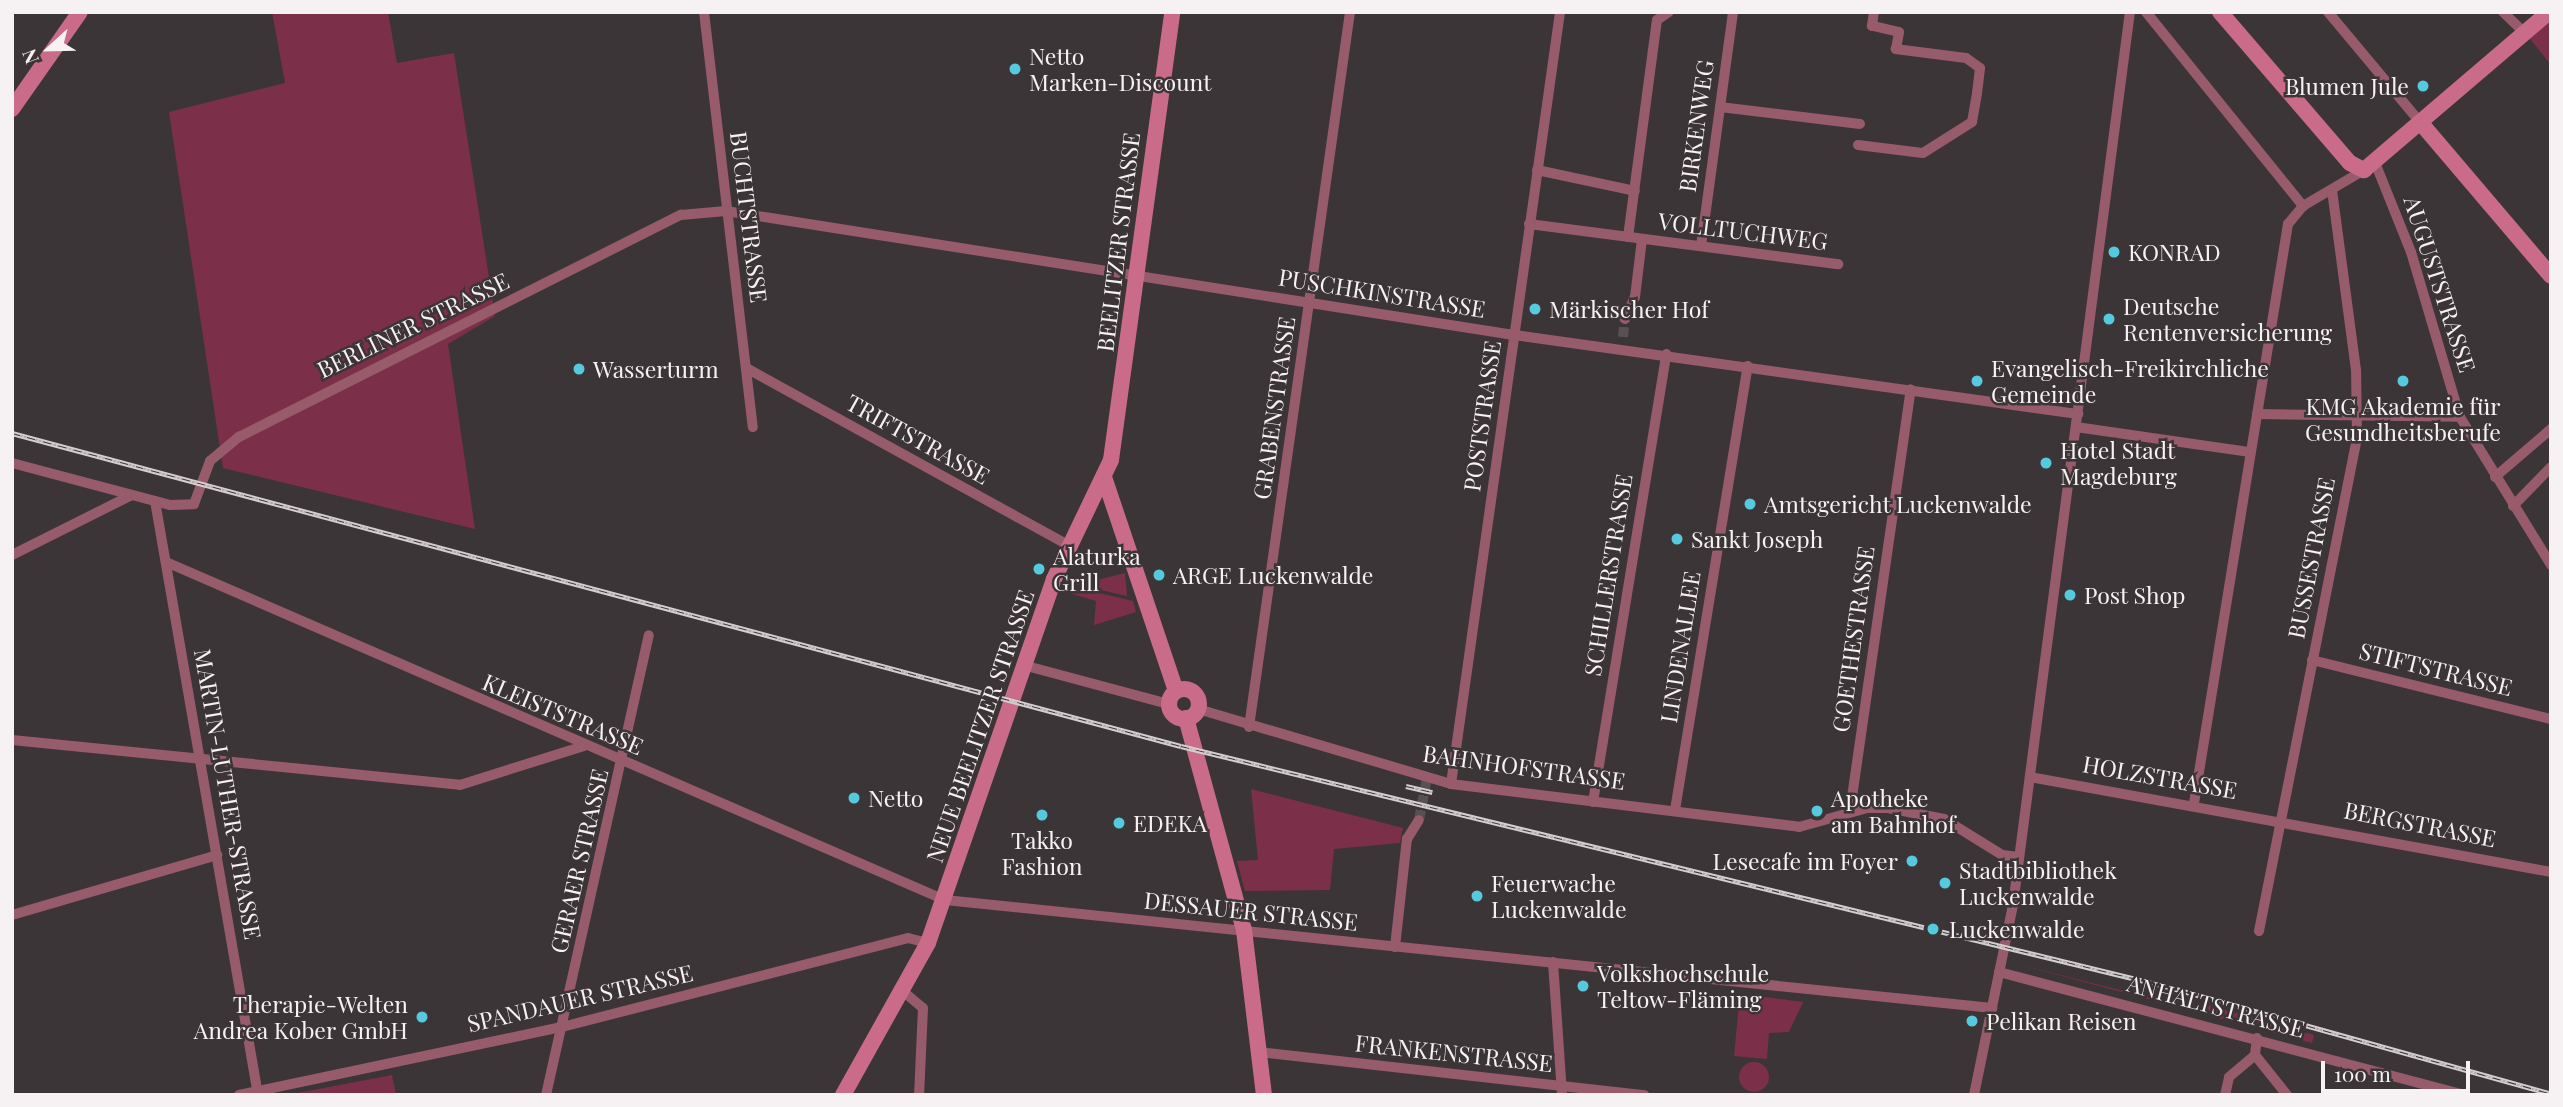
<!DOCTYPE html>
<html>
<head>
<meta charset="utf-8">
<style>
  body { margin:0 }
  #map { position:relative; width:2563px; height:1107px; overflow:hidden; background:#3c3537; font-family:"Playfair Display",serif }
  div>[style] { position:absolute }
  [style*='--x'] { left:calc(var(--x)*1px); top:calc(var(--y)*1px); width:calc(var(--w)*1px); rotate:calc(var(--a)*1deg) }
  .green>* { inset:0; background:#7c2f49 }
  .round { border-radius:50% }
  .street-tunnel>* { height:10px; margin-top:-5px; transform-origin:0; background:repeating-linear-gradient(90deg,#585153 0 10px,transparent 0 15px) }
  .street>* { height:10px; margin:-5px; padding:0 5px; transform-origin:5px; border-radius:5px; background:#975b6c }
  .secondary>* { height:16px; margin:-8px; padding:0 8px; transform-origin:8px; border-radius:8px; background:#ca6c89 }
  .secondary>.ring { margin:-8px; padding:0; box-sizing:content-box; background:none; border:16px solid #ca6c89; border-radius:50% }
  .rail>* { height:5px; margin-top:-2.5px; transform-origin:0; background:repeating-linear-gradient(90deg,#3c3537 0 8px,#d3cecf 0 16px); box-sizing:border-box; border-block:2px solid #d3cecf }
  .dots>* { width:19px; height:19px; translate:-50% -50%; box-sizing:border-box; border:4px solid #3c3537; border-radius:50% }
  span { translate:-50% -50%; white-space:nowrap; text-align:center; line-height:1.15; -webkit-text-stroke:5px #3c3537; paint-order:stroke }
  .poi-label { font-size:23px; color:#f6f1f2 }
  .left { translate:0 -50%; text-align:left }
  .right { translate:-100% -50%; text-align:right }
  .street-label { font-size:23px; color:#f6f1f2 }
  .frame { position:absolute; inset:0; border:14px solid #f6f1f2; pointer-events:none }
  .north { position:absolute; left:14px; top:14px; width:70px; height:70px; -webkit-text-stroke:5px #3c3537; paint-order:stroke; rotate:248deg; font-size:19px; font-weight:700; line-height:28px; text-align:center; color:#f6f1f2 }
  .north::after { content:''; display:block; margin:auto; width:24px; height:32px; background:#f6f1f2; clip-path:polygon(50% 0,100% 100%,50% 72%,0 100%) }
  .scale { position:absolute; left:2321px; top:1061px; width:149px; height:32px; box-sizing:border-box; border:4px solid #f6f1f2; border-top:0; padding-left:9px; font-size:21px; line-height:24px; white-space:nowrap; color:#f6f1f2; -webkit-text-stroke:5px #3c3537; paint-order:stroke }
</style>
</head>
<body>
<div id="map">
  <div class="green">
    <i style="clip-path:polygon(272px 12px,388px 12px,397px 63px,454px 53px,495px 316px,448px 344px,475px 529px,223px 468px,169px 112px,285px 83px)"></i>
    <i style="clip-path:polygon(2551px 15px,2551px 65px,2526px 34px)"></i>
    <i style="clip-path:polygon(1125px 573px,1127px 596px,1066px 582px,1085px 583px)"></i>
    <i style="clip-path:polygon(1065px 585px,1133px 601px,1136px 612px,1094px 625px,1096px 601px,1062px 591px)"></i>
    <i style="clip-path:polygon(1251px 789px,1403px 828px,1400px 843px,1334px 849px,1330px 890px,1245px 891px,1237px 861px,1258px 860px)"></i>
    <i style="clip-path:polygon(2013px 963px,2194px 1009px,2207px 1005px,2314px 1035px,2312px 1043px)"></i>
    <i style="clip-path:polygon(1740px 994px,1803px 1002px,1789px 1032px,1769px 1033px,1767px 1059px,1734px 1056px)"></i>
    <i class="round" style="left:1739px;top:1062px;width:30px;height:30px"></i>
    <i style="clip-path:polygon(392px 1075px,396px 1095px,287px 1095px)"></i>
  </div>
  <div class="street-tunnel">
    <i style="--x:1623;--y:337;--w:18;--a:-84"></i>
    <i style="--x:1419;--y:820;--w:43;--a:-79.2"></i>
  </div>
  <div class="street">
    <i style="--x:704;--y:12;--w:418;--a:83.3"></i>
    <i style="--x:2146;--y:12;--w:250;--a:51"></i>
    <i style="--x:2328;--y:12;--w:143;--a:50.1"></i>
    <i style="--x:2503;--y:12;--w:32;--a:44"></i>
    <i style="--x:1720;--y:107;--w:141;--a:6.9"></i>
    <i style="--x:1858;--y:145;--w:65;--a:7"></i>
    <i style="--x:1923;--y:153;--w:58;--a:-32.3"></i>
    <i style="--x:1972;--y:122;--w:29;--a:-80"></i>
    <i style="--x:1977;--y:93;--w:25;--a:-83"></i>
    <i style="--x:1980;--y:68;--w:17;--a:-144"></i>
    <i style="--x:1966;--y:58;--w:71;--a:-172.7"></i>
    <i style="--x:1896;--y:49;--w:17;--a:-80"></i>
    <i style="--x:1899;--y:32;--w:28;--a:-167"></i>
    <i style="--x:1872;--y:26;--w:14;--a:-82"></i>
    <i style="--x:2374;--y:160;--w:99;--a:68.1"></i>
    <i style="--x:2411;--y:252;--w:172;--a:73.5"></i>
    <i style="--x:2460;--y:417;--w:174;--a:58.4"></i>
    <i style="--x:1537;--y:170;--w:100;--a:12.1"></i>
    <i style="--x:1529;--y:224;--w:312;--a:7.4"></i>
    <i style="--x:1628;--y:237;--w:219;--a:-82.4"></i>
    <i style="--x:1657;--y:20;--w:14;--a:-34"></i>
    <i style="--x:1701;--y:246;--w:236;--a:-82.2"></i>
    <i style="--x:1625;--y:319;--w:24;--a:-66"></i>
    <i style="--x:1635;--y:297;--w:58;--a:-83.1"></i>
    <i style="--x:748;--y:369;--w:365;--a:28.8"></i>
    <i style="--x:2257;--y:414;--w:203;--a:0.8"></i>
    <i style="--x:2076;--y:427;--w:176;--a:8.2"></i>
    <i style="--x:12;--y:463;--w:163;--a:14.9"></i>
    <i style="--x:170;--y:505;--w:24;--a:-2"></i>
    <i style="--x:194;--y:504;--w:46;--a:-69.6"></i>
    <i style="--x:210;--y:461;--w:38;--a:-40"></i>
    <i style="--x:239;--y:437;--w:495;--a:-26.7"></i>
    <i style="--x:681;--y:215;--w:45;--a:-5.1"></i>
    <i style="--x:726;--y:211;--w:791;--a:8.95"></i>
    <i style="--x:1507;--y:334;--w:577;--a:7.98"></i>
    <i style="--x:2495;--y:477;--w:74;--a:-40.6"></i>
    <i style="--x:155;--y:501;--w:603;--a:80.16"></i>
    <i style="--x:2513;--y:506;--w:54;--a:-45.7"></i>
    <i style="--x:12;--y:555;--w:134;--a:-26.6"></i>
    <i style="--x:166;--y:562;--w:849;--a:23.46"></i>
    <i style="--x:945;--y:900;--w:1053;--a:5.89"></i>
    <i style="--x:2312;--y:660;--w:246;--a:13.9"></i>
    <i style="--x:1023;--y:665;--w:151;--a:15"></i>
    <i style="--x:1198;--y:709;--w:264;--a:16.5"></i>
    <i style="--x:1451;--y:784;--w:351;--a:7"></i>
    <i style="--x:1799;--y:827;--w:71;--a:-15.6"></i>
    <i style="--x:1867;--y:808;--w:21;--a:0"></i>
    <i style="--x:1888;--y:808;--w:57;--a:11.1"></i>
    <i style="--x:1944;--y:819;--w:68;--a:31.8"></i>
    <i style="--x:2002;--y:855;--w:17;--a:7"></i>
    <i style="--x:1249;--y:727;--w:722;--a:-81.96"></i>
    <i style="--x:12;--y:740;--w:450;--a:5.7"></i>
    <i style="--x:460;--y:785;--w:130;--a:-17.5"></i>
    <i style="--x:2030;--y:777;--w:530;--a:10.33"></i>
    <i style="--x:1451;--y:784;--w:780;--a:-81.96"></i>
    <i style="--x:1593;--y:802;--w:454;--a:-80.7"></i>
    <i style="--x:2194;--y:803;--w:587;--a:-80.78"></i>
    <i style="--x:2288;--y:224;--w:23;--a:-50"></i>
    <i style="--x:2303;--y:206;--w:71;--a:-30.5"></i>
    <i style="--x:1675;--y:810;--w:450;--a:-80.7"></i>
    <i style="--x:1850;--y:811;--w:426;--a:-81.8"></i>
    <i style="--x:12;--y:915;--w:214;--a:-16.3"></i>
    <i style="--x:2259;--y:931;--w:503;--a:-78.76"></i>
    <i style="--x:2357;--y:438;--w:68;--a:-90.8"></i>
    <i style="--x:2356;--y:370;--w:182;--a:-97.6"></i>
    <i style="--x:1395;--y:947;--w:109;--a:-83.7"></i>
    <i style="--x:1407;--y:839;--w:22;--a:-58"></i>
    <i style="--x:1553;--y:962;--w:133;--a:86.1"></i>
    <i style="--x:1999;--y:972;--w:480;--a:14.8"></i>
    <i style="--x:905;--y:993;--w:23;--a:40"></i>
    <i style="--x:923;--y:1008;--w:87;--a:92.6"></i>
    <i style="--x:2257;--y:1038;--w:17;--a:97"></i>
    <i style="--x:2255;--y:1055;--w:51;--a:51.3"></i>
    <i style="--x:1259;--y:1052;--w:388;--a:6.4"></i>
    <i style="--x:239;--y:1095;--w:330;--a:-11.9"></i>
    <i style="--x:562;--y:1027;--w:357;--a:-14.4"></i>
    <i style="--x:908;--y:938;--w:21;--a:14"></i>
    <i style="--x:546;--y:1095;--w:471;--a:-77.4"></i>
    <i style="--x:1974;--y:1095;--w:194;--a:-78.4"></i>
    <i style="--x:2013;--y:905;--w:901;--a:-82.54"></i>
    <i style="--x:2225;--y:1095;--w:18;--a:-77"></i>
    <i style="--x:2229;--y:1077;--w:34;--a:-40"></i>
  </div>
  <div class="secondary">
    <i style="--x:2220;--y:12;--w:199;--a:49.3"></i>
    <i style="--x:2350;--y:163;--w:16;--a:27"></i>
    <i style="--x:2364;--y:170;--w:243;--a:-40.5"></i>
    <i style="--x:12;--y:109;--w:118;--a:-55"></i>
    <i style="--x:2420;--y:122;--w:202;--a:49.6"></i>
    <i style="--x:1104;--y:477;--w:226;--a:71.4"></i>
    <i class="ring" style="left:1169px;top:689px;width:14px;height:14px"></i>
    <i style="--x:1186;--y:718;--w:220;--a:74.7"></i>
    <i style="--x:1244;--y:930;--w:166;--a:83.1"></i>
    <i style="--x:843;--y:1095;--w:174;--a:-60.8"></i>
    <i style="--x:928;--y:943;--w:385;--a:-70.9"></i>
    <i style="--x:1054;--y:579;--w:132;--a:-64.4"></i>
    <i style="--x:1111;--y:460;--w:452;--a:-82.2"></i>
  </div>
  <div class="rail">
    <i style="--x:12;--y:433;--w:1210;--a:14.99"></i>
    <i style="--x:1181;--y:746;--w:1017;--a:13.71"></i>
    <i style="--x:2169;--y:987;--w:397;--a:15.6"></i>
    <i style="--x:1406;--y:786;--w:27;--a:13"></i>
  </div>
  <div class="dots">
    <i style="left:1015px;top:69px;background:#55cadf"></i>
    <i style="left:2423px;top:86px;background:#55cadf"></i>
    <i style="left:2114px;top:252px;background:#55cadf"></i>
    <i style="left:1535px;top:309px;background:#55cadf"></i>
    <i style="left:2109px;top:319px;background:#55cadf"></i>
    <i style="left:579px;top:369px;background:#55cadf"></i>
    <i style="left:1977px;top:381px;background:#55cadf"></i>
    <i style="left:2403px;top:381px;background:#55cadf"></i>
    <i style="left:2046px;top:463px;background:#55cadf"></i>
    <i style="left:1750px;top:504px;background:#55cadf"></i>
    <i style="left:1677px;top:539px;background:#55cadf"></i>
    <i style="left:1039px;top:569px;background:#55cadf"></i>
    <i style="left:1159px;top:575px;background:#55cadf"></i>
    <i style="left:2070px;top:595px;background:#55cadf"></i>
    <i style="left:854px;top:798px;background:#55cadf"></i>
    <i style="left:1817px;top:811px;background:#55cadf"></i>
    <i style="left:1042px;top:815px;background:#55cadf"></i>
    <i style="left:1119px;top:823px;background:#55cadf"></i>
    <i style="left:1912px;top:861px;background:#55cadf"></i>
    <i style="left:1945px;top:883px;background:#55cadf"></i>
    <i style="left:1477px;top:896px;background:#55cadf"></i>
    <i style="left:1933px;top:929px;background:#55cadf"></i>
    <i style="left:1583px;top:986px;background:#55cadf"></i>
    <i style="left:422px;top:1017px;background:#55cadf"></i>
    <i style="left:1972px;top:1021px;background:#55cadf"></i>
  </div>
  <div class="poi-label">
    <span class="left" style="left:1029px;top:69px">Netto<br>Marken-Discount</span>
    <span class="right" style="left:2409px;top:86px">Blumen Jule</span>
    <span class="left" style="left:2128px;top:252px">KONRAD</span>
    <span class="left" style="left:2123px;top:319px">Deutsche<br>Rentenversicherung</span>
    <span class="left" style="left:1549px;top:309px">Märkischer Hof</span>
    <span class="left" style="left:1991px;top:381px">Evangelisch-Freikirchliche<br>Gemeinde</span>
    <span class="left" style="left:593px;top:369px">Wasserturm</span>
    <span style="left:2403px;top:419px">KMG Akademie für<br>Gesundheitsberufe</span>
    <span class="left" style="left:2060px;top:463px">Hotel Stadt<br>Magdeburg</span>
    <span class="left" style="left:1764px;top:504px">Amtsgericht Luckenwalde</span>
    <span class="left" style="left:1691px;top:539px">Sankt Joseph</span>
    <span class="left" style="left:1053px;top:569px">Alaturka<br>Grill</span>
    <span class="left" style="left:1173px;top:575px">ARGE Luckenwalde</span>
    <span class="left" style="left:2084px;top:595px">Post Shop</span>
    <span class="left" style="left:868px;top:798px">Netto</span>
    <span class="left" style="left:1831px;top:811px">Apotheke<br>am Bahnhof</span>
    <span class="left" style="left:1133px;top:823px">EDEKA</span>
    <span style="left:1042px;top:853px">Takko<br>Fashion</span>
    <span class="right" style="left:1898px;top:861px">Lesecafe im Foyer</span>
    <span class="left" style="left:1959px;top:883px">Stadtbibliothek<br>Luckenwalde</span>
    <span class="left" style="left:1491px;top:896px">Feuerwache<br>Luckenwalde</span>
    <span class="left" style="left:1949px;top:929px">Luckenwalde</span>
    <span class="left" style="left:1597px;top:986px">Volkshochschule<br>Teltow-Fläming</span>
    <span class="right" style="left:408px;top:1017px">Therapie-Welten<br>Andrea Kober GmbH</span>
    <span class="left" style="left:1986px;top:1021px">Pelikan Reisen</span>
  </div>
  <div class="street-label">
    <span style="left:1696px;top:126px;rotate:-82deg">BIRKENWEG</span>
    <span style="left:749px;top:217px;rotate:83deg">BUCHTSTRASSE</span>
    <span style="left:1743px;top:231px;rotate:7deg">VOLLTUCHWEG</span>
    <span style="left:1118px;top:242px;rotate:-83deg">BEELITZER STRASSE</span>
    <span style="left:2440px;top:284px;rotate:72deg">AUGUSTSTRASSE</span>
    <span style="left:1382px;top:293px;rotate:9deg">PUSCHKINSTRASSE</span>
    <span style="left:413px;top:325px;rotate:-26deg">BERLINER STRASSE</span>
    <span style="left:1274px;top:408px;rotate:-82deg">GRABENSTRASSE</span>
    <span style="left:1482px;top:416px;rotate:-82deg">POSTSTRASSE</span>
    <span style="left:918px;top:439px;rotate:29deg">TRIFTSTRASSE</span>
    <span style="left:2311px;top:558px;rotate:-79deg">BUSSESTRASSE</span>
    <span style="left:1608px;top:575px;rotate:-81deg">SCHILLERSTRASSE</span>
    <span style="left:1853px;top:639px;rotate:-82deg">GOETHESTRASSE</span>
    <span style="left:1680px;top:647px;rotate:-81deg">LINDENALLEE</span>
    <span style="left:2436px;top:669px;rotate:14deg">STIFTSTRASSE</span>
    <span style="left:563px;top:714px;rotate:23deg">KLEISTSTRASSE</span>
    <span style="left:980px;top:726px;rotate:-71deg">NEUE BEELITZER STRASSE</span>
    <span style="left:1524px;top:767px;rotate:8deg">BAHNHOFSTRASSE</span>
    <span style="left:2160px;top:777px;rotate:10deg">HOLZSTRASSE</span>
    <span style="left:228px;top:794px;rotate:80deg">MARTIN-LUTHER-STRASSE</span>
    <span style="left:2420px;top:824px;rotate:11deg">BERGSTRASSE</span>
    <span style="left:579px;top:861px;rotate:-77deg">GERAER STRASSE</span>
    <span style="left:1251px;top:911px;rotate:6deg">DESSAUER STRASSE</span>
    <span style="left:580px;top:998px;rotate:-13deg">SPANDAUER STRASSE</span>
    <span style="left:2216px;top:1006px;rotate:15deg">ANHALTSTRASSE</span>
    <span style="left:1454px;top:1053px;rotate:6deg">FRANKENSTRASSE</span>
  </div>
  <div class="frame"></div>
  <div class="north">N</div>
  <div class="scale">100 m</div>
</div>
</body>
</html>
